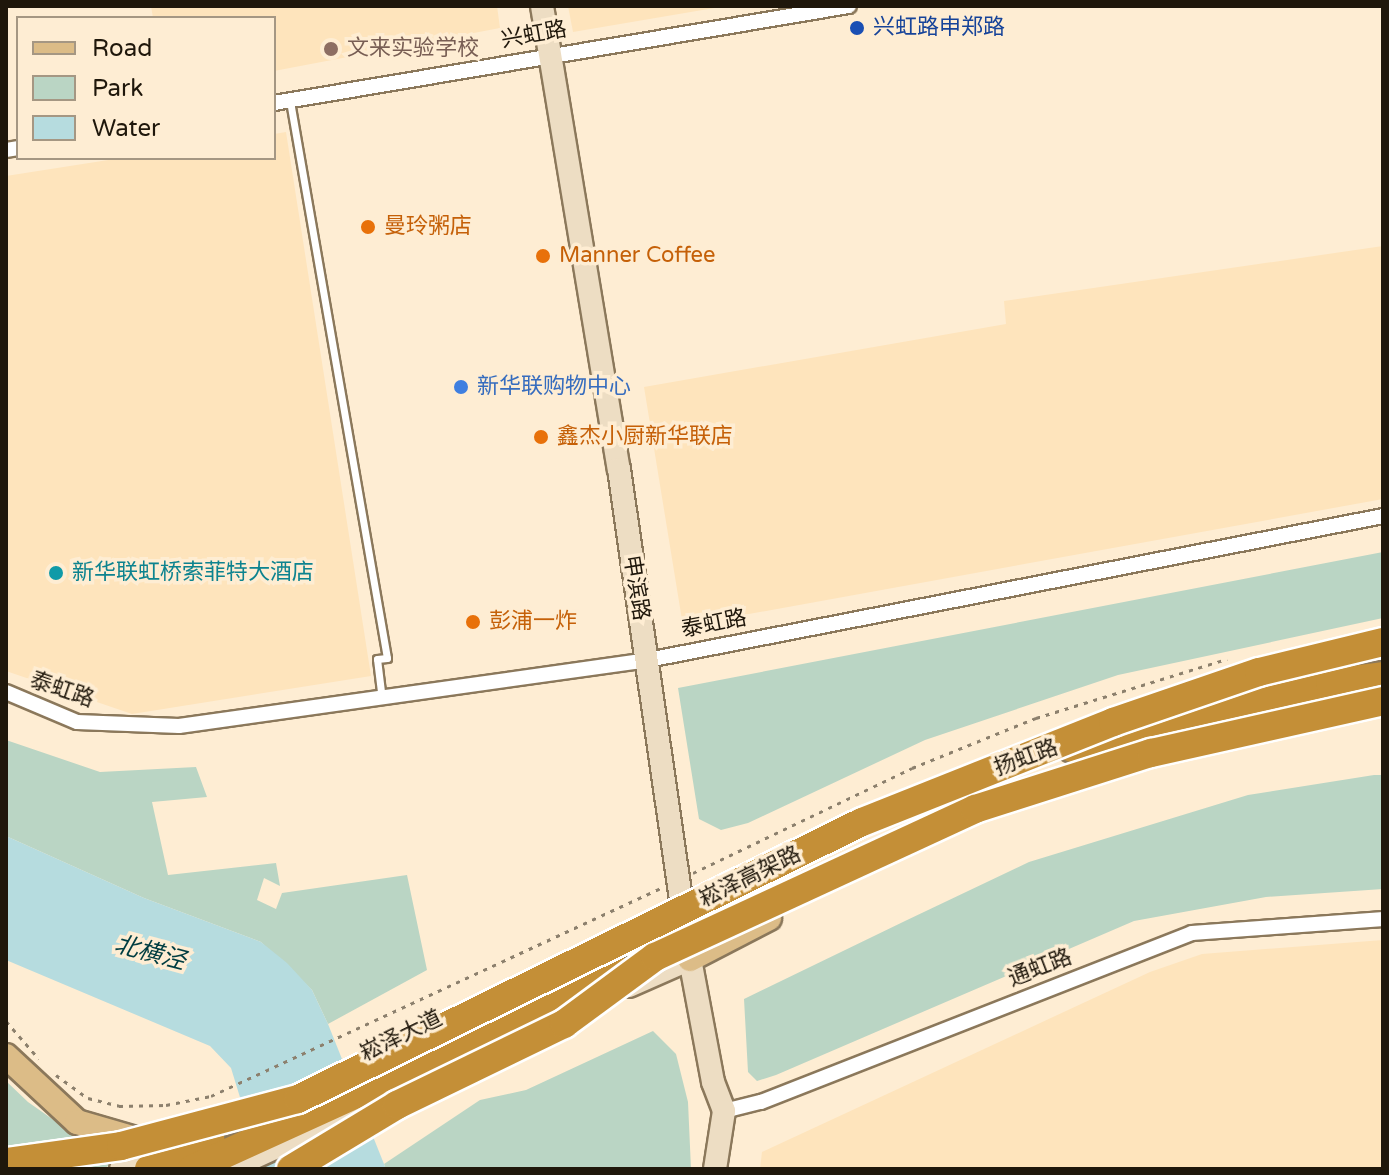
<!DOCTYPE html>
<html>
<head>
<meta charset="utf-8">
<style>
  body { margin:0 }
  #map { position:relative; width:1389px; height:1175px; overflow:hidden; background:#feedd3; font-family:"Varela Round","Noto Sans SC",sans-serif }
  div>[style] { position:absolute }
  [style*='--x'] { left:calc(var(--x)*1px); top:calc(var(--y)*1px); width:calc(var(--w)*1px); rotate:calc(var(--a)*1deg) }
  .built>* { inset:0; background:#fee4bc }
  .green>* { inset:0; background:#bad5c4 }
  .water>* { inset:0; background:#b6dcdf }
  .path>* { height:3px; margin-top:-1.5px; transform-origin:0; background:repeating-linear-gradient(90deg,#8c806d 0 4px,transparent 0 10px) }
  .roads { filter:drop-shadow(2px 0 #8b785b) drop-shadow(-2px 0 #8b785b) drop-shadow(0 2px #8b785b) drop-shadow(0 -2px #8b785b) }
  .lane>* { height:7px; margin:-3.5px; padding:0 3.5px; transform-origin:3.5px; border-radius:3.5px; background:#fff }
  .street>* { height:14px; margin:-7px; padding:0 7px; transform-origin:7px; border-radius:7px; background:#fff }
  .secondary>* { height:22px; margin:-11px; padding:0 11px; transform-origin:11px; border-radius:11px; background:#edddc3 }
  .primary>* { height:24px; margin:-12px; padding:0 12px; transform-origin:12px; border-radius:12px; background:#dcbc87 }
  .highway>* { height:28px; margin:-14px; padding:0 14px; transform-origin:14px; border-radius:14px; background:#c48f37 }
  .bridges { filter:drop-shadow(2px 0 #fff) drop-shadow(-2px 0 #fff) drop-shadow(0 2px #fff) drop-shadow(0 -2px #fff) }
  .highway-bridge>* { height:28px; margin:-14px; padding:0 14px; transform-origin:14px; border-radius:14px; background:#c48f37 }
  .dots>* { width:22px; height:22px; translate:-50% -50%; box-sizing:border-box; border:4px solid #feedd3; border-radius:50% }
  span { translate:-50% -50%; white-space:nowrap; text-align:center; line-height:1.15; -webkit-text-stroke:7px #feedd3; paint-order:stroke }
  .transit-label { font-size:22px; color:#164399 }
  .left { translate:0 -50%; text-align:left }
  .street-label { font-size:22px; color:#1f170b }
  .education-label { font-size:22px; color:#785e54 }
  .food-label { font-size:22px; color:#c56008 }
  .shop-label { font-size:22px; color:#366cbe }
  .culture-label { font-size:22px; color:#0d838f }
  .water-label { font-size:24px; color:#003d41; font-style:italic }
  .frame { position:absolute; inset:0; border:8px solid #1f170b; pointer-events:none }
  .legend { position:absolute; left:16px; top:16px; width:260px; height:144px; box-sizing:border-box; background:#feedd3; border:2px solid #a59783; margin:0; padding:10px 14px; list-style:none; font-size:24px; color:#1f170b }
  .legend li { display:flex; align-items:center; gap:16px; height:40px }
  .legend b { width:40px; border:2px solid #a59783 }
</style>
</head>
<body>
<div id="map">
  <div class="built">
    <i style="clip-path:polygon(151px 6px,497px 6px,500px 28px,274px 71px,274px 18px,153px 18px)"></i>
    <i style="clip-path:polygon(568px 6px,726px 6px,573px 32px)"></i>
    <i style="clip-path:polygon(286px 132px,371px 676px,132px 714px,6px 671px,6px 176px,121px 158px,274px 158px,274px 134px)"></i>
    <i style="clip-path:polygon(1383px 246px,1383px 499px,683px 626px,644px 387px,1006px 324px,1004px 301px)"></i>
    <i style="clip-path:polygon(1383px 940px,1383px 1169px,760px 1169px,762px 1152px,1150px 972px,1202px 954px)"></i>
  </div>
  <div class="green">
    <i style="clip-path:polygon(1383px 552px,1383px 618px,1118px 675px,925px 740px,748px 823px,721px 830px,699px 819px,678px 688px)"></i>
    <i style="clip-path:polygon(6px 740px,100px 772px,196px 767px,207px 797px,152px 802px,168px 875px,276px 863px,280px 886px,264px 878px,257px 900px,276px 909px,282px 893px,407px 875px,427px 970px,328px 1024px,312px 990px,261px 942px,144px 898px,6px 836px)"></i>
    <i style="clip-path:polygon(1374px 775px,1383px 775px,1383px 889px,1266px 897px,1134px 921px,776px 1075px,757px 1081px,748px 1072px,744px 999px,905px 921px,1029px 862px,1248px 795px)"></i>
    <i style="clip-path:polygon(653px 1031px,676px 1054px,688px 1102px,691px 1169px,386px 1169px,384px 1164px,480px 1100px,526px 1090px)"></i>
    <i style="clip-path:polygon(6px 1081px,28px 1102px,115px 1163px,102px 1169px,6px 1169px)"></i>
  </div>
  <div class="water">
    <i style="clip-path:polygon(6px 836px,144px 898px,261px 942px,287px 963px,312px 990px,328px 1024px,386px 1169px,262px 1169px,231px 1068px,210px 1046px,6px 960px)"></i>
  </div>
  <div class="path">
    <i style="--x:693;--y:873;--w:243;--a:-25.6"></i>
    <i style="--x:912;--y:768;--w:134;--a:-22"></i>
    <i style="--x:1036;--y:718;--w:200;--a:-17.2"></i>
    <i style="--x:6;--y:1021;--w:50;--a:49"></i>
    <i style="--x:56;--y:1075;--w:39;--a:36"></i>
    <i style="--x:88;--y:1098;--w:32;--a:14"></i>
    <i style="--x:119;--y:1106;--w:47;--a:-1.2"></i>
    <i style="--x:166;--y:1105;--w:46;--a:-11.3"></i>
    <i style="--x:211;--y:1096;--w:496;--a:-24.8"></i>
  </div>
  <div class="roads">
    <div class="lane">
      <i style="--x:290;--y:101;--w:565;--a:80.12"></i>
      <i style="--x:387;--y:658;--w:10;--a:174"></i>
      <i style="--x:377;--y:659;--w:38;--a:83"></i>
    </div>
    <div class="street">
      <i style="--x:274;--y:103;--w:583;--a:-9.58"></i>
      <i style="--x:6;--y:150;--w:12;--a:-9"></i>
      <i style="--x:6;--y:692;--w:77;--a:22.9"></i>
      <i style="--x:77;--y:722;--w:102;--a:2.2"></i>
      <i style="--x:179;--y:726;--w:474;--a:-8"></i>
      <i style="--x:648;--y:660;--w:749;--a:-11.08"></i>
      <i style="--x:724;--y:1111;--w:38;--a:-14"></i>
      <i style="--x:761;--y:1102;--w:463;--a:-21.4"></i>
      <i style="--x:1192;--y:933;--w:192;--a:-4.2"></i>
    </div>
    <div class="secondary">
      <i style="--x:542;--y:6;--w:469;--a:80.6"></i>
      <i style="--x:619;--y:469;--w:495;--a:81.8"></i>
      <i style="--x:690;--y:959;--w:125;--a:79.4"></i>
      <i style="--x:713;--y:1082;--w:31;--a:69"></i>
      <i style="--x:724;--y:1111;--w:59;--a:98.8"></i>
      <i style="--x:629;--y:986;--w:67;--a:-23.9"></i>
      <i style="--x:121;--y:1169;--w:47;--a:-25.5"></i>
      <i style="--x:229;--y:1169;--w:193;--a:-24.8"></i>
    </div>
    <div class="primary">
      <i style="--x:690;--y:959;--w:89;--a:-27.4"></i>
      <i style="--x:6;--y:1056;--w:97;--a:42.9"></i>
      <i style="--x:77;--y:1122;--w:61;--a:16.1"></i>
    </div>
    <div class="highway">
      <i style="--x:1072;--y:748;--w:266;--a:-14.1"></i>
      <i style="--x:1330;--y:683;--w:53;--a:-7.5"></i>
      <i style="--x:149;--y:1169;--w:68;--a:-25.4"></i>
      <i style="--x:192;--y:1169;--w:475;--a:-24.5"></i>
    </div>
  </div>
  <div class="bridges">
    <div class="highway-bridge">
      <i style="--x:6;--y:1162;--w:116;--a:-7.9"></i>
      <i style="--x:121;--y:1146;--w:183;--a:-14.9"></i>
      <i style="--x:298;--y:1099;--w:628;--a:-26.16"></i>
      <i style="--x:862;--y:822;--w:270;--a:-21.7"></i>
      <i style="--x:1113;--y:722;--w:154;--a:-18.9"></i>
      <i style="--x:1259;--y:672;--w:128;--a:-13.6"></i>
      <i style="--x:291;--y:1169;--w:124;--a:-31.1"></i>
      <i style="--x:397;--y:1105;--w:186;--a:-25.9"></i>
      <i style="--x:564;--y:1024;--w:113;--a:-36.4"></i>
      <i style="--x:655;--y:957;--w:353;--a:-24.8"></i>
      <i style="--x:975;--y:809;--w:185;--a:-17.7"></i>
      <i style="--x:1151;--y:753;--w:238;--a:-12.6"></i>
    </div>
  </div>
  <div class="dots">
    <i style="left:857px;top:28px;background:#1a4fb4"></i>
    <i style="left:331px;top:49px;background:#8d6e63"></i>
    <i style="left:368px;top:227px;background:#e8710a"></i>
    <i style="left:543px;top:256px;background:#e8710a"></i>
    <i style="left:461px;top:387px;background:#3f7fe0"></i>
    <i style="left:541px;top:437px;background:#e8710a"></i>
    <i style="left:56px;top:573px;background:#0f9aa8"></i>
    <i style="left:473px;top:622px;background:#e8710a"></i>
  </div>
  <div class="transit-label">
    <span class="left" style="left:873px;top:28px">兴虹路申郑路</span>
  </div>
  <div class="street-label">
    <span style="left:534px;top:35px;rotate:-10deg">兴虹路</span>
    <span style="left:636px;top:588px;rotate:81deg">申滨路</span>
    <span style="left:714px;top:624px;rotate:-11deg">泰虹路</span>
    <span style="left:62px;top:690px;rotate:19deg">泰虹路</span>
    <span style="left:1026px;top:758px;rotate:-20deg">扬虹路</span>
    <span style="left:750px;top:877px;rotate:-26deg">崧泽高架路</span>
    <span style="left:1040px;top:968px;rotate:-21deg">通虹路</span>
    <span style="left:401px;top:1036px;rotate:-26deg">崧泽大道</span>
  </div>
  <div class="education-label">
    <span class="left" style="left:347px;top:49px">文来实验学校</span>
  </div>
  <div class="food-label">
    <span class="left" style="left:384px;top:227px">曼玲粥店</span>
    <span class="left" style="left:559px;top:256px">Manner Coffee</span>
    <span class="left" style="left:557px;top:437px">鑫杰小厨新华联店</span>
    <span class="left" style="left:489px;top:622px">彭浦一炸</span>
  </div>
  <div class="shop-label">
    <span class="left" style="left:477px;top:387px">新华联购物中心</span>
  </div>
  <div class="culture-label">
    <span class="left" style="left:72px;top:573px">新华联虹桥索菲特大酒店</span>
  </div>
  <div class="water-label">
    <span style="left:150px;top:953px;rotate:15deg">北横泾</span>
  </div>
  <div class="frame"></div>
  <ul class="legend">
  <li><b style="height:10px;background:#dcbc87"></b>Road</li>
  <li><b style="height:22px;background:#bad5c4"></b>Park</li>
  <li><b style="height:22px;background:#b6dcdf"></b>Water</li>
  </ul>
</div>
</body>
</html>
